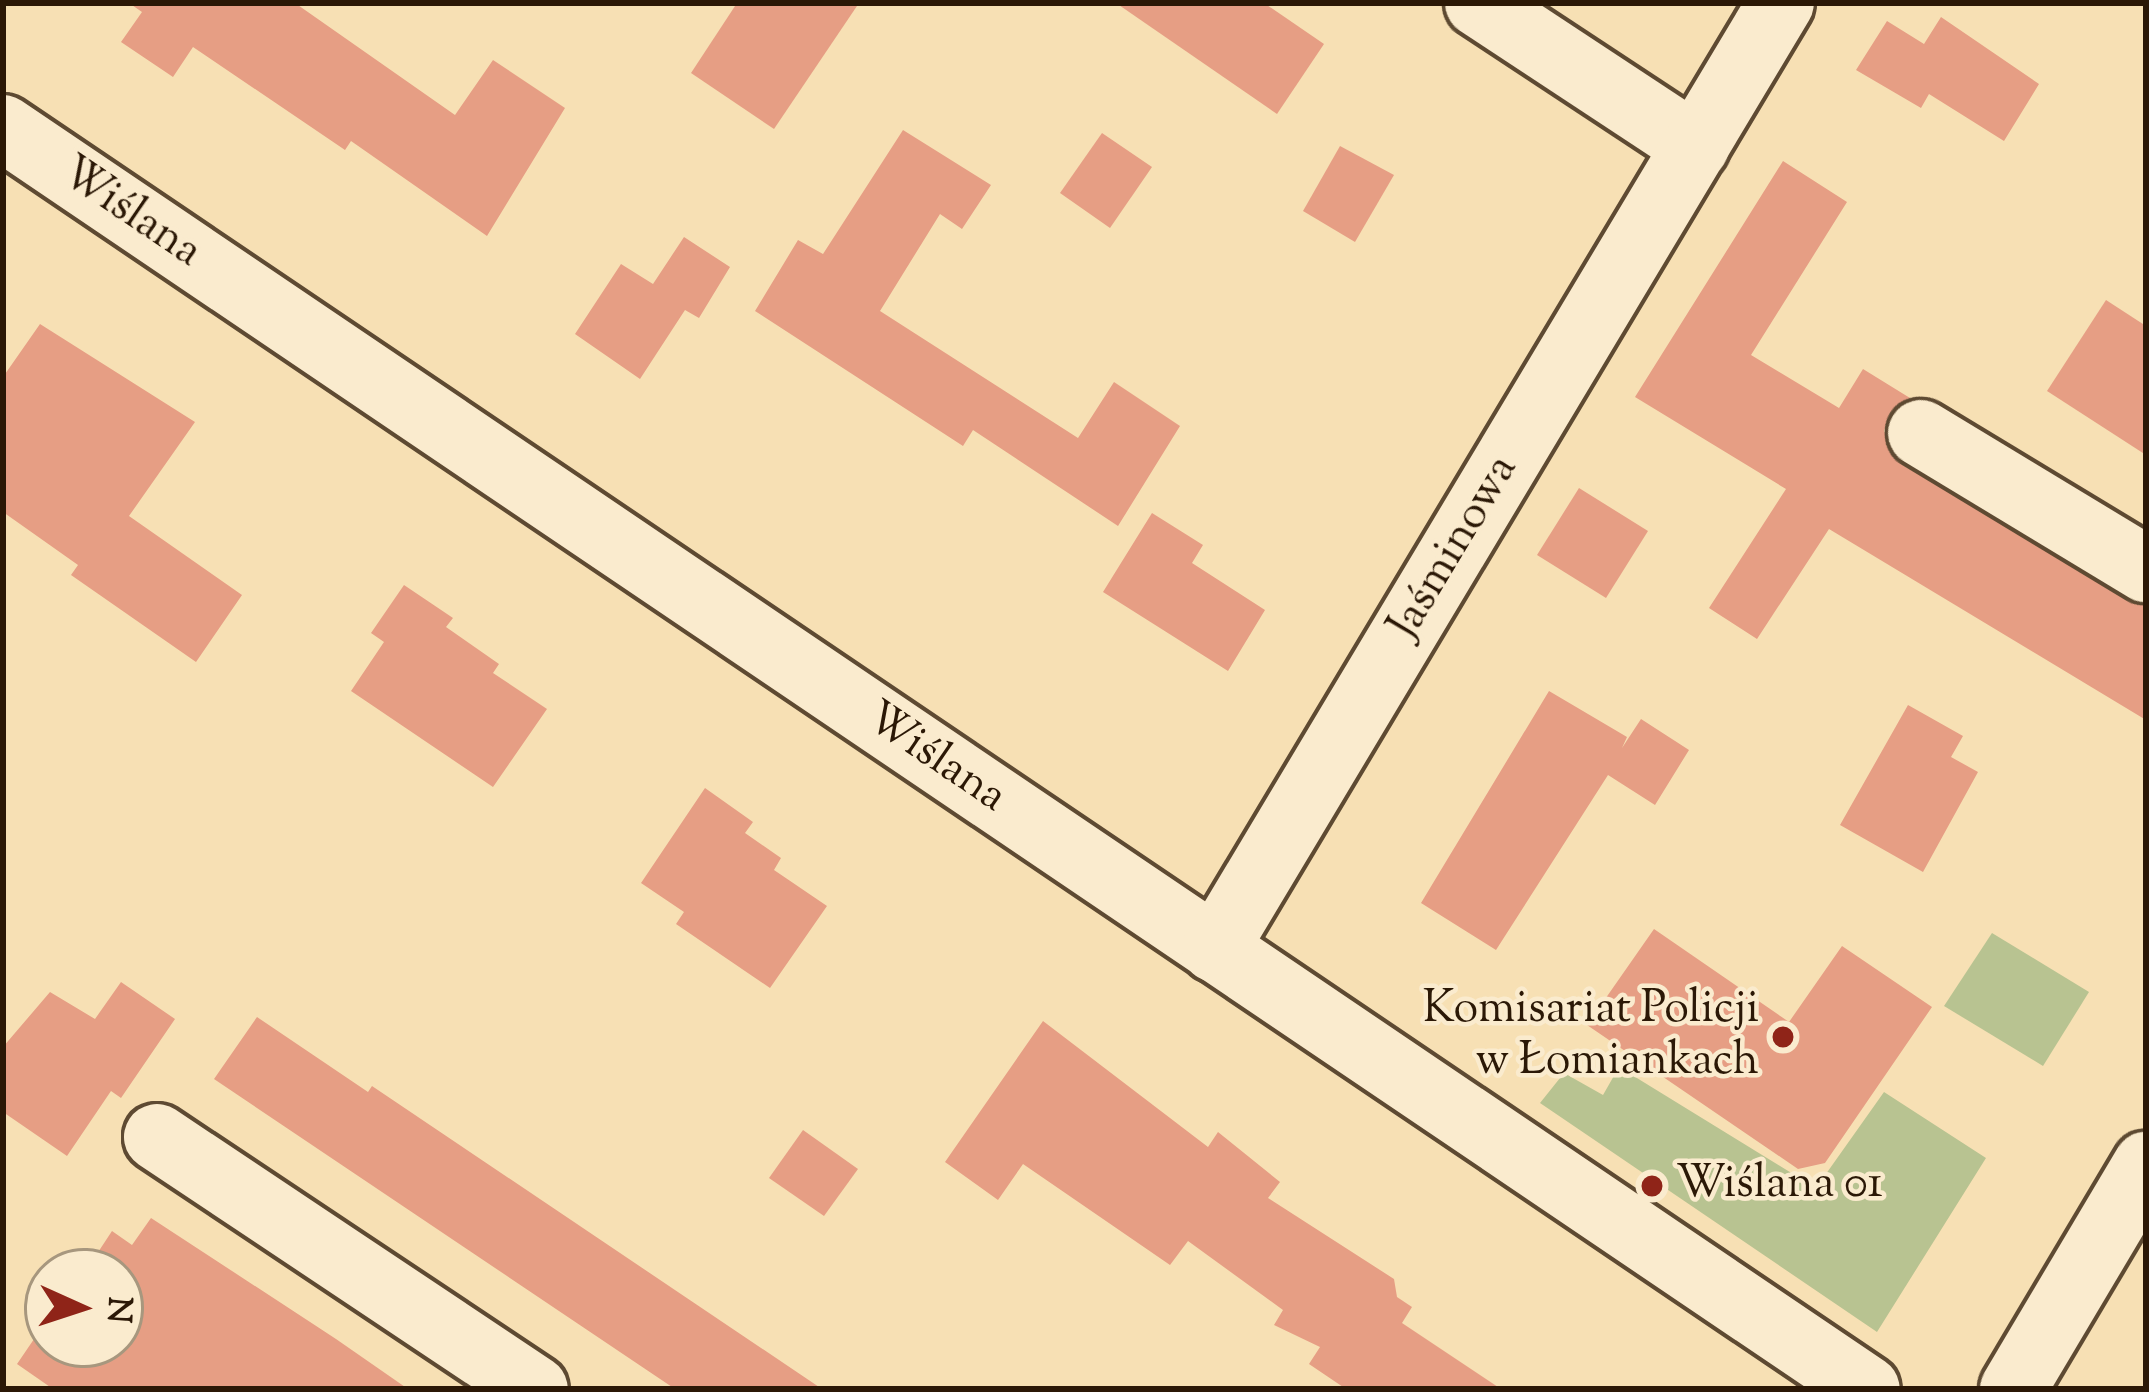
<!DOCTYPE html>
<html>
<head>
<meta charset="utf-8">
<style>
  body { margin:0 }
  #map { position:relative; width:2149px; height:1392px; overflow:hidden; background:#f7e0b4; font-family:"Sorts Mill Goudy",serif }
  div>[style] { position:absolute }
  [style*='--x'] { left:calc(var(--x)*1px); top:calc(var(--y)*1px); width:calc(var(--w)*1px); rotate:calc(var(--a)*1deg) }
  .green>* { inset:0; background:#b8c391 }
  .building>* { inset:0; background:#e69e84 }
  .roads { filter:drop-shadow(3px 0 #5e4a32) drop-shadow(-3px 0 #5e4a32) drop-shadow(0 3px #5e4a32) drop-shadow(0 -3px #5e4a32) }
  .minor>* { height:66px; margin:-33px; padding:0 33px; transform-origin:33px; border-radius:33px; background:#faebce }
  .dots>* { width:33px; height:33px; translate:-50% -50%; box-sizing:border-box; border:6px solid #faebce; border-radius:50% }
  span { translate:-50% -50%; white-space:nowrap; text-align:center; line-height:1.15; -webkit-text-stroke:9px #faebce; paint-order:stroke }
  .street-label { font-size:45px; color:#2b1806 }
  .poi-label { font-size:45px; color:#2b1806 }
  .right { translate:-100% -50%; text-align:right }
  .left { translate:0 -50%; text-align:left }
  .frame { position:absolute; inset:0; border:6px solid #2b1806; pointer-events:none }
  .north { position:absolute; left:24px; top:1248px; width:120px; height:120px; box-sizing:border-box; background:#faebce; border:3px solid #a7977e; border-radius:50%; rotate:93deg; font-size:33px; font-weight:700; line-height:48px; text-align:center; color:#2b1806 }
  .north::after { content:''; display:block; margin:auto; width:42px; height:54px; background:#8f2418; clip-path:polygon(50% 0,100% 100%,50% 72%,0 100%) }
</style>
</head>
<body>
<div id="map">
  <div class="green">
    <i style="clip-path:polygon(1992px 933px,2089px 992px,2043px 1066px,1944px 1006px)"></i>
    <i style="clip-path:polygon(1619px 1067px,1816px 1188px,1884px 1092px,1986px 1158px,1877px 1332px,1540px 1103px,1564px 1073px,1603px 1095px)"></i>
  </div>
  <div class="building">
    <i style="clip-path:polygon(129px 3px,295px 3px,455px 115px,493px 60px,565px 108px,487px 236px,351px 141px,345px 150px,193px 47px,173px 77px,121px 42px,142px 12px)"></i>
    <i style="clip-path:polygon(737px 3px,859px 3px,774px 129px,691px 73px)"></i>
    <i style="clip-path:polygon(1116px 3px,1264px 3px,1324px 44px,1277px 114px)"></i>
    <i style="clip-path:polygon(1941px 17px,2039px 84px,2004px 141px,1929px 94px,1921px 108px,1856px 70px,1887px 21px,1924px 44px)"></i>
    <i style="clip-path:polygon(903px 130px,991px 185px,962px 229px,940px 214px,880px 311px,1078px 438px,1114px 382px,1180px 426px,1118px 526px,973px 430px,963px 446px,755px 311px,798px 240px,823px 254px)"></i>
    <i style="clip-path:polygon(1102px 133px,1152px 167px,1110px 228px,1060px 193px)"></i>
    <i style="clip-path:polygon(1340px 146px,1394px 175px,1355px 242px,1303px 211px)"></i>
    <i style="clip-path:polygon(1783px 161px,1847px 202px,1751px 355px,1839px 408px,1863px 369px,1910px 398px,1890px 413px,1884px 431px,1901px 464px,2146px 606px,2146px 720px,1829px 529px,1757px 639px,1709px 608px,1786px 489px,1635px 397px)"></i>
    <i style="clip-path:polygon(684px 237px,730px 267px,699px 318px,685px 310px,640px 379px,575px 334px,621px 264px,653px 284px)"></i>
    <i style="clip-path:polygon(2106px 300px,2146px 326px,2146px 455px,2047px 391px)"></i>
    <i style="clip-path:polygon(40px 324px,195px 422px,129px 516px,242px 595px,196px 662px,71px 575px,78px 565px,3px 512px,3px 377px)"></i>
    <i style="clip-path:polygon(1579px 488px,1648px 531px,1606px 598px,1537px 555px)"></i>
    <i style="clip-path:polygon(1152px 513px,1203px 545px,1192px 563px,1265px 610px,1228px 671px,1103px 592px)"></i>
    <i style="clip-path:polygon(404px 585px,453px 618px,446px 627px,499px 664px,493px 673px,547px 709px,493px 787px,351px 691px,384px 642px,371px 633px)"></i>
    <i style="clip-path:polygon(1549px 691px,1627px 737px,1622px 748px,1641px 719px,1689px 750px,1655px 805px,1608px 775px,1496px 950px,1421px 903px)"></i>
    <i style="clip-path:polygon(1908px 705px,1963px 736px,1951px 757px,1978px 772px,1923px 872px,1840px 825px)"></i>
    <i style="clip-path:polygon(705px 788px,753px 822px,745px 833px,781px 858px,774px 870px,827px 906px,770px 988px,676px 924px,684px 912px,641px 883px)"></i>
    <i style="clip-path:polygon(1654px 929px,1789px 1022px,1842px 946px,1932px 1007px,1825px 1163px,1798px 1169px,1587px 1025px)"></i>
    <i style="clip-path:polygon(121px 982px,175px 1019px,121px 1098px,111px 1091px,67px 1156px,3px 1112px,3px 1047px,50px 992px,95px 1019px)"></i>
    <i style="clip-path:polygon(257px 1017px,368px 1092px,372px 1086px,822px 1389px,675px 1389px,214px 1079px)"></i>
    <i style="clip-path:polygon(1043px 1021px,1208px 1147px,1218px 1132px,1280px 1182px,1268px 1198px,1394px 1279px,1397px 1297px,1412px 1307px,1402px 1323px,1501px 1389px,1346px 1389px,1309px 1364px,1320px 1347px,1274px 1325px,1283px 1310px,1188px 1241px,1170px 1265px,1023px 1164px,998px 1200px,945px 1162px)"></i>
    <i style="clip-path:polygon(803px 1130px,858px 1169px,824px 1216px,769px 1178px)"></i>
    <i style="clip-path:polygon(151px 1218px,336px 1339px,408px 1389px,53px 1389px,17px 1364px,47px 1320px,48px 1344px,120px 1344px,120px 1272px,85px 1272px,112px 1231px,132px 1245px)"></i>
  </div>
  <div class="roads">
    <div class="minor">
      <i style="--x:1478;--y:3;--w:261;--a:33.4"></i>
      <i style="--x:3;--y:128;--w:2250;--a:34.08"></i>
      <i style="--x:1921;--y:433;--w:263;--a:31.2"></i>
      <i style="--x:1215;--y:949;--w:1102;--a:-59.11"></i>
      <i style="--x:157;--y:1137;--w:454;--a:33.7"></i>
      <i style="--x:2013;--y:1389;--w:261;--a:-59.3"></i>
    </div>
  </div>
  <div class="dots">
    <i style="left:1783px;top:1037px;background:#8f2418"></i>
    <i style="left:1652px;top:1186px;background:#8f2418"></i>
  </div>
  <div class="street-label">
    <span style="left:130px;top:214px;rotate:34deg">Wiślana</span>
    <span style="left:1455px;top:548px;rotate:-59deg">Jaśminowa</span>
    <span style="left:935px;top:759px;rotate:34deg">Wiślana</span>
  </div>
  <div class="poi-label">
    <span class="right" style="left:1759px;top:1037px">Komisariat Policji<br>w Łomiankach</span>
    <span class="left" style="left:1676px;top:1186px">Wiślana 01</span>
  </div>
  <div class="frame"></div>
  <div class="north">N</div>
</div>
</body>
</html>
